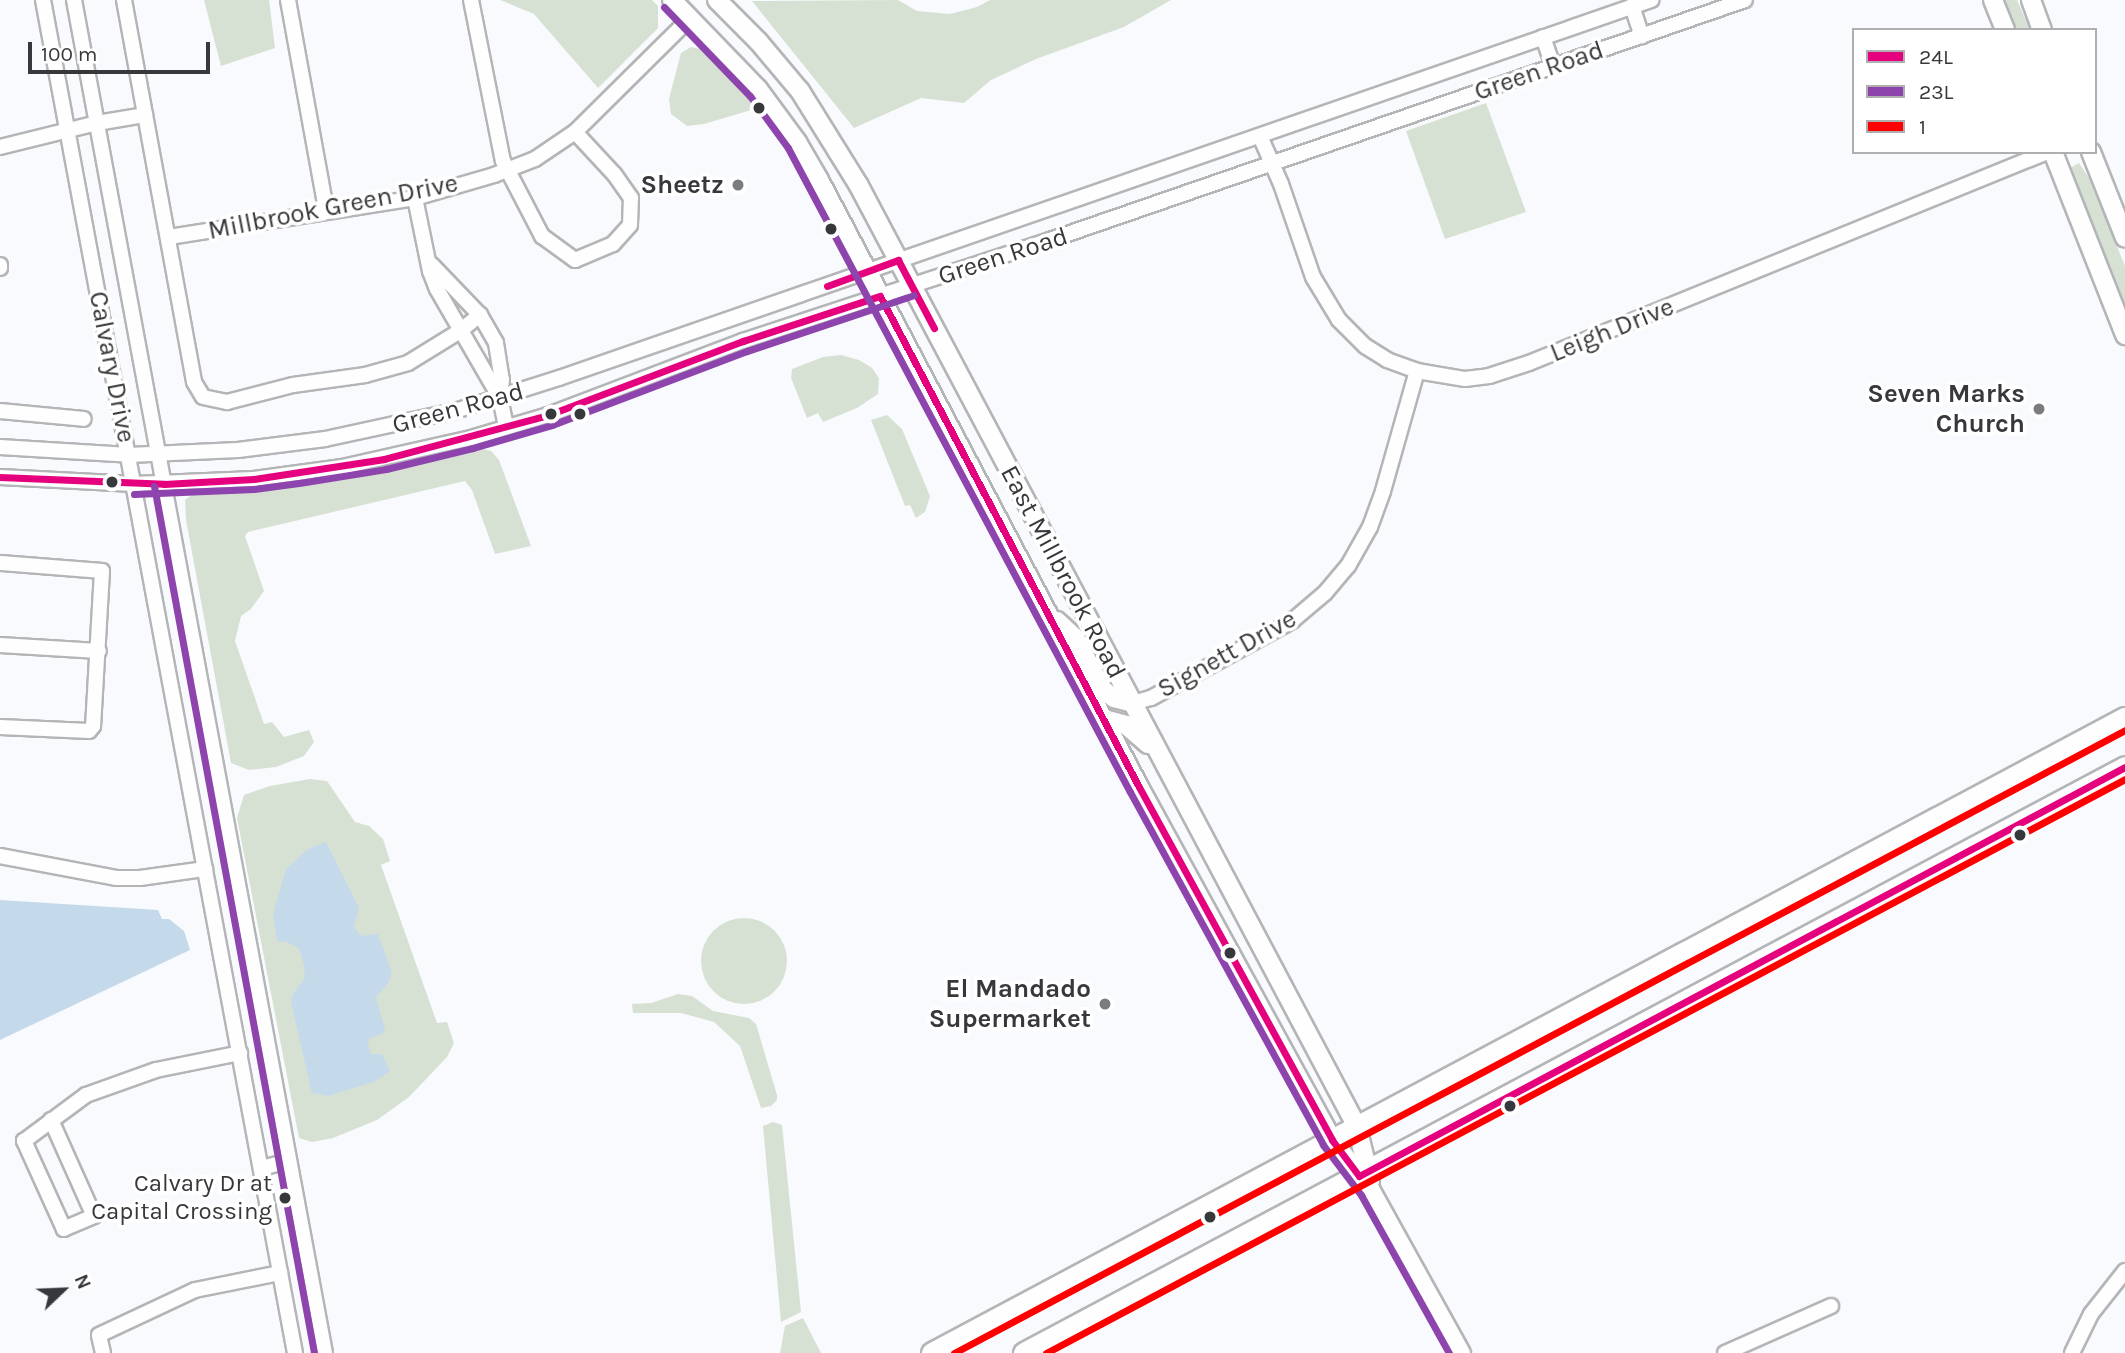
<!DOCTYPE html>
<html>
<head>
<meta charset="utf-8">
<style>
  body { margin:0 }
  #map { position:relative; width:2125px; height:1353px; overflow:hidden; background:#f9fafd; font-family:Karla,sans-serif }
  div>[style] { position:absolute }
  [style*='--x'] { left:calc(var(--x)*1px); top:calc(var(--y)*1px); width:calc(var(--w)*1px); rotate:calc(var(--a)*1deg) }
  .green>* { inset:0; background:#d6e1d4 }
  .round { border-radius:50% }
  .water>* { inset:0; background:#c4d9ea }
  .roads { filter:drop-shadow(2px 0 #b4b5b7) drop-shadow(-2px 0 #b4b5b7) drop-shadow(0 2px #b4b5b7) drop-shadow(0 -2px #b4b5b7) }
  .minor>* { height:14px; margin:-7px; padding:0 7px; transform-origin:7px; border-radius:7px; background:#fefeff }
  .major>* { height:18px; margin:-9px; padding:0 9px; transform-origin:9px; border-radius:9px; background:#fefeff }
  .highway>* { height:21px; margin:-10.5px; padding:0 10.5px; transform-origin:10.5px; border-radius:10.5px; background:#fefeff }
  .bus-1>* { height:7px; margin:-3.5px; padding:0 3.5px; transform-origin:3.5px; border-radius:3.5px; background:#e5007d }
  .bus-2>* { height:7px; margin:-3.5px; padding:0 3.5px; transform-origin:3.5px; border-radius:3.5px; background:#8e44ad }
  .bus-3>* { height:7px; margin:-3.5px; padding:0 3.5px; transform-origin:3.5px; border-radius:3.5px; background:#fe0000 }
  .dots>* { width:19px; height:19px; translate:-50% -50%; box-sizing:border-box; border:4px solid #fff; border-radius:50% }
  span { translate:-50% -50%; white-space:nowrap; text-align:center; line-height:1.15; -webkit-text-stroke:7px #fff; paint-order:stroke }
  .bus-label { font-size:24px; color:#37383b }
  .right { translate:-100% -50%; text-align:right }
  .street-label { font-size:26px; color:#37383b }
  .poi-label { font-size:26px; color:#37383b; font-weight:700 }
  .legend { position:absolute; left:1852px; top:28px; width:245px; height:126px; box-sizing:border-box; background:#fff; border:2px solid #afafb1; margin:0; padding:9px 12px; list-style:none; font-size:21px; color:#37383b }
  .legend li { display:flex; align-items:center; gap:14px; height:35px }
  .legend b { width:35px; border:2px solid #afafb1 }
  .north { position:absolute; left:28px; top:1255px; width:70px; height:70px; -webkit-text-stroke:5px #fff; paint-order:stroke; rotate:67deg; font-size:19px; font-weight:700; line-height:28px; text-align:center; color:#37383b }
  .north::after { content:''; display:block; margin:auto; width:24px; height:32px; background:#37383b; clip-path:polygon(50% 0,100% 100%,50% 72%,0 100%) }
  .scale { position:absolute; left:28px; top:42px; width:182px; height:32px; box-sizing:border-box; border:4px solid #37383b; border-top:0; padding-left:9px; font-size:21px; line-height:24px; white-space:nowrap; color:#37383b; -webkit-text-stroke:5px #fff; paint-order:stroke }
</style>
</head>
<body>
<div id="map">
  <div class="green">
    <i style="clip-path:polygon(204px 0,269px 0,275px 48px,221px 66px)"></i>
    <i style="clip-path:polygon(500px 0,652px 0,658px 6px,658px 28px,598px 88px,534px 14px)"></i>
    <i style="clip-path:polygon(898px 0,917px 11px,950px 14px,977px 7px,990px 0,1171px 0,1124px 27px,1036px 59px,991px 80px,964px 103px,921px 98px,854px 128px,752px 1px)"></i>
    <i style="clip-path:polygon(2003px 0,2017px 0,2030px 30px,2015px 30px)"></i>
    <i style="clip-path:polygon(691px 47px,706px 50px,758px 108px,704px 124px,687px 126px,671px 114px,669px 99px,681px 53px)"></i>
    <i style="clip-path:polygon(1486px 103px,1526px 212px,1445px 239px,1406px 131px)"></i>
    <i style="clip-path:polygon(2079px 163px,2089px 178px,2125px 266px,2125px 308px,2070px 168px)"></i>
    <i style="clip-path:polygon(841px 355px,859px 360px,872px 368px,879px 378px,878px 394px,857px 408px,823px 422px,818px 413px,807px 418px,791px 378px,792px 369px,823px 357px)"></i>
    <i style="clip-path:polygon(887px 415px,902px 429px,930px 496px,925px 512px,916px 518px,910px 505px,905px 506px,871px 420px)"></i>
    <i style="clip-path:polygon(483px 449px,491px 451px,499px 460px,531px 546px,495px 554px,472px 490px,465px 481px,248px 532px,245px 536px,264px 591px,251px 609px,241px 616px,235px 641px,264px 724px,272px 722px,284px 737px,309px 730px,314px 742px,304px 756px,276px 767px,249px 770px,231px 763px,186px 520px,185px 500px,193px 494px,346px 479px)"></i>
    <i style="clip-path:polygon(310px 779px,327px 781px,355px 822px,369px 826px,383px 839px,390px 861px,381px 865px,437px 1023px,447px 1022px,454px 1043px,447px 1057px,409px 1097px,377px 1120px,333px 1138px,312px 1142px,299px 1138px,237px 818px,244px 795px,270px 786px)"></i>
    <i class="round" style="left:701px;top:918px;width:86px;height:86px"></i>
    <i style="clip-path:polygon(678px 994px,692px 996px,713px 1011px,749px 1018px,756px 1024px,777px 1095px,777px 1100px,771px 1106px,761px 1108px,740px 1046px,714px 1022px,681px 1013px,633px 1013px,632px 1004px,651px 1003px)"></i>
    <i style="clip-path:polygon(773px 1122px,782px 1125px,801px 1312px,781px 1322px,763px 1126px)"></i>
    <i style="clip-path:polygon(803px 1318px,821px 1353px,780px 1353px,785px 1326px)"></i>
  </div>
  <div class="water">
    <i style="clip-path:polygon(326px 842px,359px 908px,354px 927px,361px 936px,378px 934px,392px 973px,389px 982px,376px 997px,385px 1029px,383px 1033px,369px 1039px,368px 1046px,371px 1054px,382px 1054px,390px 1071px,376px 1081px,328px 1096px,312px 1093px,291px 1002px,293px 994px,305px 978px,304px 965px,299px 948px,287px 942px,277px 941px,273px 914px,286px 869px,308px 849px)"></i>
    <i style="clip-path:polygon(0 900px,158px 910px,162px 919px,169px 919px,184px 931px,190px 950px,0 1040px)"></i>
  </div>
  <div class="roads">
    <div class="minor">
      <i style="--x:43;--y:0;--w:1376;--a:79.45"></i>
      <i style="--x:74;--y:0;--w:1376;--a:79.49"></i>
      <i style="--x:124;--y:0;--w:388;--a:79.6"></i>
      <i style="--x:194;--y:382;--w:17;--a:59"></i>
      <i style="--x:203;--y:397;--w:25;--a:12"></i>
      <i style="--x:227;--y:402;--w:68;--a:-14.4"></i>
      <i style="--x:293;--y:385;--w:73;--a:-7.9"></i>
      <i style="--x:365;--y:375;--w:45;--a:-15.6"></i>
      <i style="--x:408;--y:363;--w:61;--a:-31.6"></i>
      <i style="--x:460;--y:331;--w:26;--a:-39"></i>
      <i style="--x:288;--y:0;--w:213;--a:79.7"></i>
      <i style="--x:471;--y:0;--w:164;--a:78.8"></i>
      <i style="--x:503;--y:161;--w:85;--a:62.5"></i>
      <i style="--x:542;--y:236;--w:41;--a:36"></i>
      <i style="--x:575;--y:260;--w:41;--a:-22.8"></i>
      <i style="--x:613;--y:244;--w:25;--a:-48"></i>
      <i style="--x:630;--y:225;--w:27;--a:-88"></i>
      <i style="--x:631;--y:198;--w:29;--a:-125"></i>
      <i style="--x:614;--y:174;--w:57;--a:-132.9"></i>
      <i style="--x:1632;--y:6;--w:32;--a:72"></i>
      <i style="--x:1543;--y:37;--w:31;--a:71"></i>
      <i style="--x:1260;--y:136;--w:52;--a:66.4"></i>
      <i style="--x:1281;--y:184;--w:98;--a:71"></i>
      <i style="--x:1313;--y:277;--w:50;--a:58.8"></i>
      <i style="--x:1339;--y:320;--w:37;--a:45"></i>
      <i style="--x:1365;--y:346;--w:26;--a:32"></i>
      <i style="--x:1387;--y:360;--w:32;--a:20"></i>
      <i style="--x:1417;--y:371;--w:49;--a:9.5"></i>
      <i style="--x:1465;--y:379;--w:24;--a:-7"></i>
      <i style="--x:1489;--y:376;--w:42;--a:-18"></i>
      <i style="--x:1529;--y:363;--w:559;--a:-22.16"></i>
      <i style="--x:0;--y:147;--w:100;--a:-13.9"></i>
      <i style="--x:97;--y:123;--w:49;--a:-9.5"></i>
      <i style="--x:415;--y:198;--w:75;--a:78.4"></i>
      <i style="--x:430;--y:271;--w:19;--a:69"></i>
      <i style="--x:437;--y:289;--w:126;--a:60"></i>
      <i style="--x:169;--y:237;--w:249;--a:-9"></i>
      <i style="--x:415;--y:198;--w:82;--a:-16.2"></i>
      <i style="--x:494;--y:175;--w:44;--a:-21.3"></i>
      <i style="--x:535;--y:159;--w:48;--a:-34"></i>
      <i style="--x:575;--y:132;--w:162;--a:-44.7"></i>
      <i style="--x:0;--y:265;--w:3;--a:90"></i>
      <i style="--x:432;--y:265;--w:69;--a:46.2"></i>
      <i style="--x:480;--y:315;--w:32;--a:60"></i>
      <i style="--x:496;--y:343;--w:36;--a:81"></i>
      <i style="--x:502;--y:379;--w:19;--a:96"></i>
      <i style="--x:500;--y:398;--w:30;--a:78"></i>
      <i style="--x:0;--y:411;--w:84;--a:5.4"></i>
      <i style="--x:0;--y:447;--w:129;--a:3.5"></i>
      <i style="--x:129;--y:455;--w:109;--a:-2.6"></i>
      <i style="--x:238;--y:450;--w:88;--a:-7.2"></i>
      <i style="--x:325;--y:439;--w:133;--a:-12.2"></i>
      <i style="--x:455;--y:411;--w:109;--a:-17.6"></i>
      <i style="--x:559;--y:378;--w:1156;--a:-19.09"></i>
      <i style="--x:0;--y:477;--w:134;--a:3"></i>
      <i style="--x:134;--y:484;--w:120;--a:-2.4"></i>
      <i style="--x:254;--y:479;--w:89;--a:-7.8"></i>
      <i style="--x:342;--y:467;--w:132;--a:-12.7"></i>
      <i style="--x:471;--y:438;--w:80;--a:-16.6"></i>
      <i style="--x:548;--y:415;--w:209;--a:-20.8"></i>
      <i style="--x:743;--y:341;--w:323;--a:-18.2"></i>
      <i style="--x:1050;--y:240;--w:735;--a:-19.05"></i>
      <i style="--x:0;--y:563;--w:102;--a:4.5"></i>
      <i style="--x:102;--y:571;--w:155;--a:93.3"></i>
      <i style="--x:93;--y:726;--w:6;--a:129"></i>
      <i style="--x:89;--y:731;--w:89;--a:-177.4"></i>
      <i style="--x:0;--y:645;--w:99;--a:3.5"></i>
      <i style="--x:1133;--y:703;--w:19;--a:-16"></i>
      <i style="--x:1151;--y:698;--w:161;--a:-28.6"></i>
      <i style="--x:1292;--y:621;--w:43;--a:-40.3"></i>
      <i style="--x:1325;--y:593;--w:35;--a:-50"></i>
      <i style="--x:1348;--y:566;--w:45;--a:-60.6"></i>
      <i style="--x:1370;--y:527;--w:38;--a:-70"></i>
      <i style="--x:1383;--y:491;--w:125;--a:-74.2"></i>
      <i style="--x:0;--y:856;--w:118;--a:10.7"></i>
      <i style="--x:116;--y:878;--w:24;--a:0"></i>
      <i style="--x:140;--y:878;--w:66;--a:-7.9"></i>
      <i style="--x:51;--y:1120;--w:105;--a:65.9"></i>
      <i style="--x:94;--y:1216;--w:33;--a:157"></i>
      <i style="--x:64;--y:1229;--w:97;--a:-114.4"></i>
      <i style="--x:24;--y:1141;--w:77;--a:-36.6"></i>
      <i style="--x:86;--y:1095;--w:74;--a:-19.7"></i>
      <i style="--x:156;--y:1070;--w:86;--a:-11.4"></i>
      <i style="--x:261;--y:1168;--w:29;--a:-14"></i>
      <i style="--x:103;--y:1353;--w:18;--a:-103"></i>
      <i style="--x:99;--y:1335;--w:106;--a:-25.1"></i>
      <i style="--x:195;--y:1290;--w:87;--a:-11.3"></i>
      <i style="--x:1725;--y:1353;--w:116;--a:-23.9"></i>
      <i style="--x:2072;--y:1353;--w:43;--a:-64"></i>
      <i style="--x:2091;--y:1314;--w:55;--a:-51.7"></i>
    </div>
    <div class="major">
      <i style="--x:672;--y:0;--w:124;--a:46"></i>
      <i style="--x:758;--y:89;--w:66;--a:53.7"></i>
      <i style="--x:797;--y:142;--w:44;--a:59.9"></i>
      <i style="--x:819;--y:180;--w:686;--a:62.2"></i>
      <i style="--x:1139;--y:787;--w:402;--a:61.3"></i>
      <i style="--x:1332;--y:1140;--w:62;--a:52.2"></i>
      <i style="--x:1370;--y:1189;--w:188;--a:61"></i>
      <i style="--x:717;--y:0;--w:58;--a:45"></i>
      <i style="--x:758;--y:41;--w:65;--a:50"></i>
      <i style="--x:800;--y:91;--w:110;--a:58.1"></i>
      <i style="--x:858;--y:184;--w:1067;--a:62.11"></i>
      <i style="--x:1357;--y:1127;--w:55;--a:76.2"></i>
      <i style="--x:1993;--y:0;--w:32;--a:68"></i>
      <i style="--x:2031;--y:0;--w:32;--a:70"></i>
      <i style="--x:2053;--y:152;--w:197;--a:68.5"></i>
      <i style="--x:2091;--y:152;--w:92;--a:68.4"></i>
      <i style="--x:1057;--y:621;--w:25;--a:43"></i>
      <i style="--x:1075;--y:638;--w:59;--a:61.7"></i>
      <i style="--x:1103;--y:690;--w:14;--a:36"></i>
      <i style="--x:1114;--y:698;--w:20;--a:15"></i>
      <i style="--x:1104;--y:719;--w:23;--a:15"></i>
      <i style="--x:1126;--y:725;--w:29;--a:41"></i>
    </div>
    <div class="highway">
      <i style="--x:932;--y:1353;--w:1351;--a:-28.03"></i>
      <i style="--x:1024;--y:1353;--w:1247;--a:-28.02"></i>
    </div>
  </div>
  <div class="bus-1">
    <i style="--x:827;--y:286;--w:76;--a:-20.1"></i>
    <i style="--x:898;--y:260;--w:77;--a:62.1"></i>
    <i style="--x:0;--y:477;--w:164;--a:2.4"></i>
    <i style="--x:164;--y:484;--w:90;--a:-3.2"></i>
    <i style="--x:254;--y:479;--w:132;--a:-8.7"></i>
    <i style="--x:384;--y:459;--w:170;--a:-15"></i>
    <i style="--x:548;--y:415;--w:209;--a:-20.8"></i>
    <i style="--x:743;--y:341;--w:144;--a:-18.2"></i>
    <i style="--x:880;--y:296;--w:555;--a:62.19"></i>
    <i style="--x:1139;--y:787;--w:402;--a:61.3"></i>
    <i style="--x:1332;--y:1140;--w:45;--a:53.1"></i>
    <i style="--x:1359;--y:1176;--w:868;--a:-28.1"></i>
  </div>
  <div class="bus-2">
    <i style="--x:664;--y:7;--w:124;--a:46"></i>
    <i style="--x:750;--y:96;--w:64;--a:53.8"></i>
    <i style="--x:788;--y:148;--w:729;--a:62.03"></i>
    <i style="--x:1130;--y:792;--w:402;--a:61.3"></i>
    <i style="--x:1323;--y:1145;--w:63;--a:52.8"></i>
    <i style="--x:1361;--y:1195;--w:181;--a:60.9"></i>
    <i style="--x:154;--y:486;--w:882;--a:79.54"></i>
    <i style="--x:134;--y:494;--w:120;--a:-2.4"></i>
    <i style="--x:254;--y:489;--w:45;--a:-7.6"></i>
    <i style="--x:299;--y:483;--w:88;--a:-9.1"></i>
    <i style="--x:386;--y:469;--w:89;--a:-13.6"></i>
    <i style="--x:473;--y:448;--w:82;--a:-16.2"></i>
    <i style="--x:552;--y:425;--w:209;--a:-20.8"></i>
    <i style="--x:747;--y:351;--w:176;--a:-18.5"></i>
  </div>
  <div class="bus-3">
    <i style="--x:954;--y:1353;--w:1326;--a:-28.01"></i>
    <i style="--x:1046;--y:1353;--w:1222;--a:-28.01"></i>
  </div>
  <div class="dots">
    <i style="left:759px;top:108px;background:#37383b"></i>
    <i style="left:738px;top:185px;background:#7b7c7f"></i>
    <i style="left:831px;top:229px;background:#37383b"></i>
    <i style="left:2039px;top:409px;background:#7b7c7f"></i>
    <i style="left:551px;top:414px;background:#37383b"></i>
    <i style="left:580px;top:414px;background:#37383b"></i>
    <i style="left:112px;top:482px;background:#37383b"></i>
    <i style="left:2020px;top:835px;background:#37383b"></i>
    <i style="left:1230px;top:953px;background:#37383b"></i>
    <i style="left:1105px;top:1004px;background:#7b7c7f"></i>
    <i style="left:1510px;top:1106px;background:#37383b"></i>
    <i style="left:285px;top:1198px;background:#37383b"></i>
    <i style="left:1210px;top:1217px;background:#37383b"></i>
  </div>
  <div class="bus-label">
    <span class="right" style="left:272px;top:1198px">Calvary Dr at<br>Capital Crossing</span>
  </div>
  <div class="street-label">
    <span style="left:1539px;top:71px;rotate:-19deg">Green Road</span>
    <span style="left:333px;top:207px;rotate:-11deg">Millbrook Green Drive</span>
    <span style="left:1003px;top:256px;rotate:-18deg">Green Road</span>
    <span style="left:1612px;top:330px;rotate:-22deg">Leigh Drive</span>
    <span style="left:112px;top:367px;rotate:79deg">Calvary Drive</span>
    <span style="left:458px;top:408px;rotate:-15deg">Green Road</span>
    <span style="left:1063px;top:572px;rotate:62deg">East Millbrook Road</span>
    <span style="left:1227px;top:654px;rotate:-29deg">Signett Drive</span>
  </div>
  <div class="poi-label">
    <span class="right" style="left:724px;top:185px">Sheetz</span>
    <span class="right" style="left:2025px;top:409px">Seven Marks<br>Church</span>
    <span class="right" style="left:1091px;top:1004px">El Mandado<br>Supermarket</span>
  </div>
  <ul class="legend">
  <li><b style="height:9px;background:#e5007d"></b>24L</li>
  <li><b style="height:9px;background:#8e44ad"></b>23L</li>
  <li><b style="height:9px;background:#fe0000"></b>1</li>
  </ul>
  <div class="north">N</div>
  <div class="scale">100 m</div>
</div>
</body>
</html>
